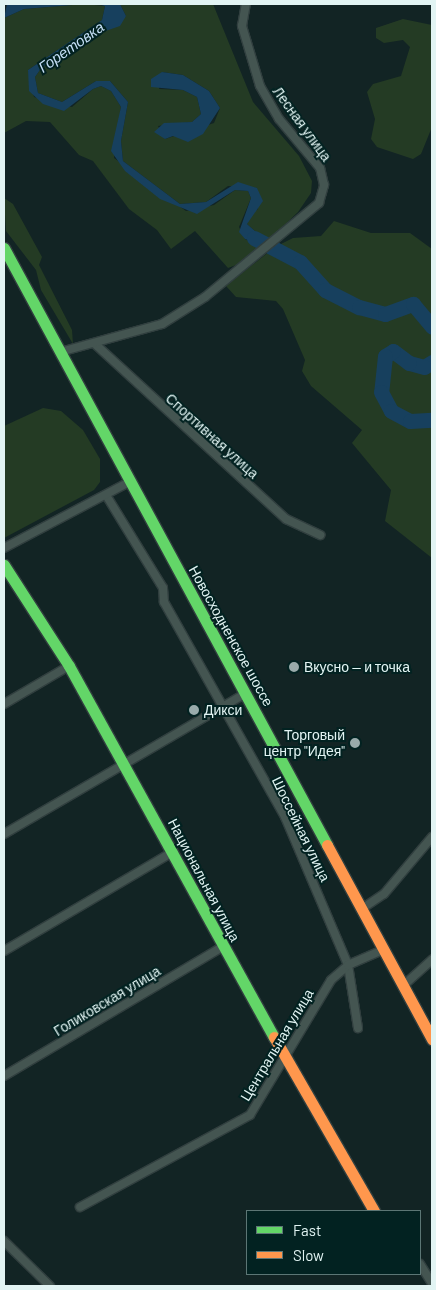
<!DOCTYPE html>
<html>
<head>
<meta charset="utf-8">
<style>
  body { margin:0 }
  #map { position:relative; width:436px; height:1290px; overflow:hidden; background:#122424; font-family:Barlow,sans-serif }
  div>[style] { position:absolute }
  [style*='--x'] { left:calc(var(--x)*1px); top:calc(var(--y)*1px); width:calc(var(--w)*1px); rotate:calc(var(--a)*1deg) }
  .green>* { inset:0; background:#243b24 }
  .water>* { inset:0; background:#17405e }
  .river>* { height:15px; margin:-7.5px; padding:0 7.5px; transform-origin:7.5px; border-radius:7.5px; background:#17405e }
  .roads { filter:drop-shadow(1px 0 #313f3f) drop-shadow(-1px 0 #313f3f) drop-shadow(0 1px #313f3f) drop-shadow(0 -1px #313f3f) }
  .street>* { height:8px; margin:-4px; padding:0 4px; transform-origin:4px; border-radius:4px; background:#445551 }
  .fast>* { height:11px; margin:-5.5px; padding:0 5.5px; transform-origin:5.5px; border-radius:5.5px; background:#63d668 }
  .slow>* { height:11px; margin:-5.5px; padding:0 5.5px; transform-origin:5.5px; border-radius:5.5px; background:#ff974d }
  .dots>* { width:14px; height:14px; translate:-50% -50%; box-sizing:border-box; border:2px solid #022221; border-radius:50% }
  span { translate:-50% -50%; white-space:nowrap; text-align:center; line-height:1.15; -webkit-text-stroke:4px #022221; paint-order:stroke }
  .street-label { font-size:14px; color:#e2f4f3 }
  .poi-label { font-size:14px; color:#e2f4f3 }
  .left { translate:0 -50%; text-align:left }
  .right { translate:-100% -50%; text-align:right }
  .water-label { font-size:15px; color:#c5dff6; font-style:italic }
  .frame { position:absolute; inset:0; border:5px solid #e2f4f3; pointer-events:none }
  .legend { position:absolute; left:246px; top:1210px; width:175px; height:65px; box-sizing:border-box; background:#022221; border:1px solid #5c7675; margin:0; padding:6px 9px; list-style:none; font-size:15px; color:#e2f4f3 }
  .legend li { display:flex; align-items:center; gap:10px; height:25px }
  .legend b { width:25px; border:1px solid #5c7675 }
</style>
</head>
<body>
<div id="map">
  <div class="green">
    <i style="clip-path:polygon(84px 4px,105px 6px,102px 20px,28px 70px,34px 97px,72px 107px,93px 89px,101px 86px,111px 91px,121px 107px,114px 158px,186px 211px,214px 205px,235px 190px,248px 191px,251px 198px,239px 227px,245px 239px,259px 247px,236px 265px,228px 268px,195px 231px,171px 249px,157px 230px,129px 209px,93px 161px,79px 155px,50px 122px,26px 121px,4px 133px,4px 18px,24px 9px)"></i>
    <i style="clip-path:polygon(evenodd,120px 4px,213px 4px,253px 102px,299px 156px,312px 181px,311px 193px,298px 212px,267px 242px,247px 224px,249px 215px,258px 209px,257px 188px,228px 186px,206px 202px,180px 204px,123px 161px,121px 141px,128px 102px,110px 81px,96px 81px,62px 102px,38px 93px,35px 77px,42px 67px,126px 16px,120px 4px,162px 72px,183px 75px,209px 91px,220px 108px,214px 123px,165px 139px,158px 126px,192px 122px,201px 114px,197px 97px,183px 90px,159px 89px,162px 72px)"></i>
    <i style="clip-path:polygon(403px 19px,432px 25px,432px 127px,421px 154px,413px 159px,377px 147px,371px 139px,375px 119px,367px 92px,373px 84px,401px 76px,410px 47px,403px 40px,384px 43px,376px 38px,376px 28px)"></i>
    <i style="clip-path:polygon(4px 198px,13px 204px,42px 257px,39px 265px,72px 330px,73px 344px,41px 290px,36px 270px,6px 231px)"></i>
    <i style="clip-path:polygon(334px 221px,371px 233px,410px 233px,432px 249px,432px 558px,385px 521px,391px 490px,352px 443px,362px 430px,311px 386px,302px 371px,305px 360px,283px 309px,276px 301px,236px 297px,226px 286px,275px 247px,293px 238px,321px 236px)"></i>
    <i style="clip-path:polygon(43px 408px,61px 411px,83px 430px,100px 459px,100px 482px,94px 490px,4px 538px,4px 426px)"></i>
  </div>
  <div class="water">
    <i style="clip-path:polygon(7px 4px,84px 4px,24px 9px,4px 18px)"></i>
    <i style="clip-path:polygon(98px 4px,120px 4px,126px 16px,120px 26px,91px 36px,42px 67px,35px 77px,38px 93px,62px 102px,96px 81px,110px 81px,128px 102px,121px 141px,123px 161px,180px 204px,206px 202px,238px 182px,257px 188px,263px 201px,247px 224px,267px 242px,263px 245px,245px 239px,239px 232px,251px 198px,248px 191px,235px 190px,197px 214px,160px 199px,125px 171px,111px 151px,121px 107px,111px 91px,101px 86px,93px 89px,64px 111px,43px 104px,29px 91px,28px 70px,102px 20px,105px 6px)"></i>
    <i style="clip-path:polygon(162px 72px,183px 75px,209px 91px,220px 108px,203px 134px,188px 142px,173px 136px,165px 139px,154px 132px,164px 123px,192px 122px,201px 114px,197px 97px,183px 90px,151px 87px,151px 79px)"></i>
  </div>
  <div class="river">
    <i style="--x:254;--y:238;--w:52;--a:27.6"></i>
    <i style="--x:300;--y:262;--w:38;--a:48"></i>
    <i style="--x:325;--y:290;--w:38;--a:27"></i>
    <i style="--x:359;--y:307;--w:27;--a:15"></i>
    <i style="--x:385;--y:314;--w:30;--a:-20"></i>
    <i style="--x:413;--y:304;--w:30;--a:50"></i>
    <i style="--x:432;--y:362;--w:9;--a:148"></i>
    <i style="--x:424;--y:367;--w:16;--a:-165"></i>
    <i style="--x:409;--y:363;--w:20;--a:-143"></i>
    <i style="--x:393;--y:351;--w:9;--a:148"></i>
    <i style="--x:385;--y:356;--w:36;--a:96"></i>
    <i style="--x:381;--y:392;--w:21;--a:62"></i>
    <i style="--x:391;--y:411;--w:21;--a:28"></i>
    <i style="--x:410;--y:421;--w:22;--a:-3"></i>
  </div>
  <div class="roads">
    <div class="street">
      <i style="--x:95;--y:344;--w:259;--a:42.5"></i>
      <i style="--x:286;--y:519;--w:38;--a:25"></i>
      <i style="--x:60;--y:352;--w:106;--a:-15.4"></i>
      <i style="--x:162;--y:324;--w:51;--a:-32.1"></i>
      <i style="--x:205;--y:297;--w:148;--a:-39.5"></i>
      <i style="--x:319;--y:203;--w:19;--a:-74"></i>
      <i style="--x:324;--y:185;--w:17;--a:-103"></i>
      <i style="--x:320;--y:168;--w:64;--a:-129.9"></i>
      <i style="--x:279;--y:119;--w:38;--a:-120"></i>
      <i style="--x:260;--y:86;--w:63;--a:-106.7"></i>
      <i style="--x:242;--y:26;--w:22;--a:-80"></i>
      <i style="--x:106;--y:495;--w:109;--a:58.5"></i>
      <i style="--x:163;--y:588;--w:14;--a:86"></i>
      <i style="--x:164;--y:602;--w:247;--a:60.6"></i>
      <i style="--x:285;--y:817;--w:161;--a:66.9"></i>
      <i style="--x:348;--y:965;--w:64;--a:81"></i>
      <i style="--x:4;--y:548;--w:141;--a:-27.8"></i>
      <i style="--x:4;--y:704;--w:75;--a:-30.3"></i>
      <i style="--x:4;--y:834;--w:279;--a:-30.2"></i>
      <i style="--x:363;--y:908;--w:25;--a:-34"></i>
      <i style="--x:384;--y:894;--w:75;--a:-49.9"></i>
      <i style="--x:4;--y:951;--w:196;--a:-30.4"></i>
      <i style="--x:404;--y:985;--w:38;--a:-42"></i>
      <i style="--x:4;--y:1076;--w:253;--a:-30.6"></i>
      <i style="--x:80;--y:1207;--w:193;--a:-28.4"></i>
      <i style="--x:250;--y:1115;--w:157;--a:-59"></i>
      <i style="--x:331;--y:980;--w:23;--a:-41"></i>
      <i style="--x:348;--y:965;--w:40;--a:-23.4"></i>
      <i style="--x:4;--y:1241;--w:64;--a:44.4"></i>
      <i style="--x:420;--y:1264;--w:22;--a:58"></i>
    </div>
    <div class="fast">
      <i style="--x:4;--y:248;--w:679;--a:61.58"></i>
      <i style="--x:4;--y:565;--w:120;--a:57.2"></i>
      <i style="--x:69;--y:666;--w:424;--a:61.1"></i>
    </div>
    <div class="slow">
      <i style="--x:327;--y:845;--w:221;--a:61.6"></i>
      <i style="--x:274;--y:1037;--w:201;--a:60.1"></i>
    </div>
  </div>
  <div class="dots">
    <i style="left:294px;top:667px;background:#99abab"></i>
    <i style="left:194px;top:710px;background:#99abab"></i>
    <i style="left:355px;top:743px;background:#99abab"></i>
  </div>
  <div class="street-label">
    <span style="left:302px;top:124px;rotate:54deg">Лесная улица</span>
    <span style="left:212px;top:436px;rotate:42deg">Спортивная улица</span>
    <span style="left:231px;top:636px;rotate:61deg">Новосходненское шоссе</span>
    <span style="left:301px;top:829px;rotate:64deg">Шоссейная улица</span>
    <span style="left:204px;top:880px;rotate:62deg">Национальная улица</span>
    <span style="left:107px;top:1001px;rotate:-31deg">Голиковская улица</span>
    <span style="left:277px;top:1045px;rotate:-59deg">Центральная улица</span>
  </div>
  <div class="poi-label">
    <span class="left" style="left:304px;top:667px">Вкусно — и точка</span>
    <span class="left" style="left:204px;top:710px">Дикси</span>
    <span class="right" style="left:345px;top:743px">Торговый<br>центр "Идея"</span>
  </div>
  <div class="water-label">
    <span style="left:71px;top:47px;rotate:-35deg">Горетовка</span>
  </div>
  <div class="frame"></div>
  <ul class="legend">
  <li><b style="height:6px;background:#63d668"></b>Fast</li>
  <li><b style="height:6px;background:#ff974d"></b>Slow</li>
  </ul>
</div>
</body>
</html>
